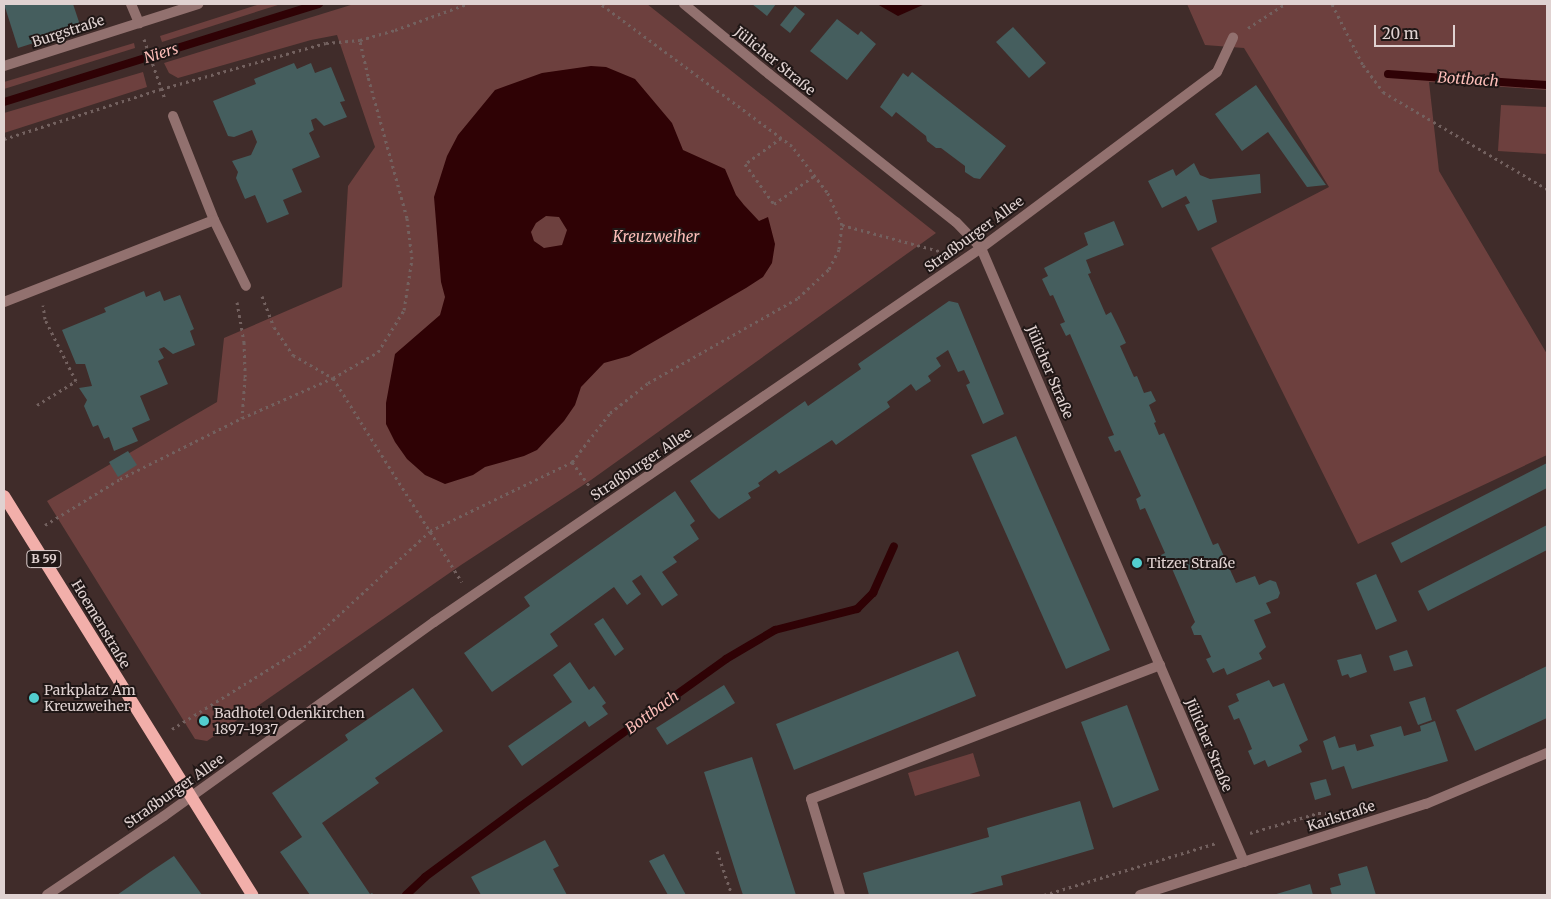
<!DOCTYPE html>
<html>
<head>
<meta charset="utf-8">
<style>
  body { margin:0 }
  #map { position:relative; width:1551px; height:899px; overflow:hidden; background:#402c2a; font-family:Merriweather,serif }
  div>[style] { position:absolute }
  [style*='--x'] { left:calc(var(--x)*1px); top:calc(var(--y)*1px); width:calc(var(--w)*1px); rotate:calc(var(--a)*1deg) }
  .green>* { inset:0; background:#6d403e }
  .water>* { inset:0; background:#2f0205 }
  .stream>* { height:8px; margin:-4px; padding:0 4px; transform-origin:4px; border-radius:4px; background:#2f0205 }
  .building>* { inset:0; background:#455e5e }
  .path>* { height:3px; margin-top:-1.5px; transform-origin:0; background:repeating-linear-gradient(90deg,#73615f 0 2.5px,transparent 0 6.5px) }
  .service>* { height:10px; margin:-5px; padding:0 5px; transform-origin:5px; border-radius:5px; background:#92716f }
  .minor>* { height:10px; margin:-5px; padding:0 5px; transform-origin:5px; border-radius:5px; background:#92716f }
  .tertiary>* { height:10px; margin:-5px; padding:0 5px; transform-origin:5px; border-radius:5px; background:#92716f }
  .primary>* { height:12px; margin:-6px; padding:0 6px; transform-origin:6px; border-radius:6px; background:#f2afaa }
  .dots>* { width:14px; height:14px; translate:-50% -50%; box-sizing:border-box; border:2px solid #201716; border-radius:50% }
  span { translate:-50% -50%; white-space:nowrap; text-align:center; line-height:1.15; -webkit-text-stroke:4px #201716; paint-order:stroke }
  .shield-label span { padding:1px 4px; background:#201716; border:1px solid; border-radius:4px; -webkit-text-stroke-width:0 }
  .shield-label { font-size:12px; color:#e0d2d1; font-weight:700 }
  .street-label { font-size:14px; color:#e0d2d1 }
  .poi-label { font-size:14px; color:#e0d2d1 }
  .left { translate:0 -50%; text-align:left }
  .water-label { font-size:15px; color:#fdbeb9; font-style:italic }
  .frame { position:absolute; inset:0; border:5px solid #e0d2d1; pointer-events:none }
  .scale { position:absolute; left:1374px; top:25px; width:81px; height:22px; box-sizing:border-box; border:2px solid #e0d2d1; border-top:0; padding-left:6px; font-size:15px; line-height:18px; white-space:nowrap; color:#e0d2d1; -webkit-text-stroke:4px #201716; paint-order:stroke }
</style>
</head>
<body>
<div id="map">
  <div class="green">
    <i style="clip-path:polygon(260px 4px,281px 4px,162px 42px,160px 36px)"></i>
    <i style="clip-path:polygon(354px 4px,647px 4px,936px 233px,591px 480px,461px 565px,207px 741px,195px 739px,47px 501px,217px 402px,224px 338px,342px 287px,348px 186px,375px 147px,337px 35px,311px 40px,178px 78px,169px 73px,164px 63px)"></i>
    <i style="clip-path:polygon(1187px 4px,1547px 4px,1547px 90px,1429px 82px,1439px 171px,1547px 354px,1547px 455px,1358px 544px,1211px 248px,1329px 187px,1244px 48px,1205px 45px)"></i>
    <i style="clip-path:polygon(134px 43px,135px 48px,4px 89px,4px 82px)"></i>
    <i style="clip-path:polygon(143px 72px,147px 87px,4px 133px,4px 113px)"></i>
    <i style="clip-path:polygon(1501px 105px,1547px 107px,1547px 154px,1498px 151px)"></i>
    <i style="clip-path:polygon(973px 753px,980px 776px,915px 796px,908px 773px)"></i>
  </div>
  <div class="water">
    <i style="clip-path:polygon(877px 4px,925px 4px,898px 16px)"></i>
    <i style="clip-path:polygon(evenodd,591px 66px,606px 67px,635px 79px,672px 123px,683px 150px,725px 169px,736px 195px,744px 205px,759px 221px,768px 217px,775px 244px,772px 263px,763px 277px,746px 288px,629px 356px,604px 363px,581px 387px,575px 405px,564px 421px,537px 450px,524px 456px,485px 467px,473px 475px,445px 484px,425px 475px,407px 459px,395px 442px,386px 424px,386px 403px,395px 354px,440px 315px,445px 297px,441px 282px,434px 197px,447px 156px,458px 135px,495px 90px,542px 73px,591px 66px,546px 216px,559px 217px,567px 230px,562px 245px,544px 248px,534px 241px,531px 232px,536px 223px,546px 216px)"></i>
  </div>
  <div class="stream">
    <i style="--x:1388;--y:74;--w:159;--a:4"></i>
    <i style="--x:4;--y:102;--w:330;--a:-17.3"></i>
    <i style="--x:406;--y:895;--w:26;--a:-43"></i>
    <i style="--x:425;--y:877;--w:119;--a:-36.5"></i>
    <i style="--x:521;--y:806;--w:252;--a:-35.6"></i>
    <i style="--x:726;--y:659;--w:57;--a:-30.6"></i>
    <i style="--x:775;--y:630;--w:85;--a:-14.4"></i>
    <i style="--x:857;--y:609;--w:23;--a:-45"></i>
    <i style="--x:873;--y:593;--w:51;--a:-65.9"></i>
  </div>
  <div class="building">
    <i style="clip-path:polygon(4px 4px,73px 4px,81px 28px,18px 48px)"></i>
    <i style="clip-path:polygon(752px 4px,776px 4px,767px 16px)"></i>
    <i style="clip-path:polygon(795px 6px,805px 14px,790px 33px,780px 25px)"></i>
    <i style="clip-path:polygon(837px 19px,858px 35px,861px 31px,876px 44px,847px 80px,810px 51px)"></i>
    <i style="clip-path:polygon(1013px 27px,1046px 63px,1029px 78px,996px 42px)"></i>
    <i style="clip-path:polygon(294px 63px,297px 69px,311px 63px,315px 73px,331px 67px,345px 101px,340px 102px,347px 117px,324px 126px,316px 118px,311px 120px,314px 130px,309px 133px,320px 157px,292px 169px,302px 192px,283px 200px,289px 214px,267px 223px,255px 195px,245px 199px,236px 178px,238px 172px,232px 161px,251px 155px,257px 142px,252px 130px,234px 137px,228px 136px,213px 101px,256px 84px,254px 79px)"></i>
    <i style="clip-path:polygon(912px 72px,1006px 146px,980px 179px,974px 178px,965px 172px,965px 166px,941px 148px,936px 148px,927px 141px,926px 136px,896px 112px,892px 117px,880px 107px,903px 73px,908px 77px)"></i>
    <i style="clip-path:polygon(1256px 85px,1288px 131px,1326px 185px,1307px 187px,1268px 132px,1242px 151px,1215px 114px)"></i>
    <i style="clip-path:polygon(1194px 163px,1200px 175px,1210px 179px,1260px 174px,1261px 193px,1212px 200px,1217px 222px,1198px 231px,1185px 205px,1190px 203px,1186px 196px,1162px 208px,1148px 181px,1173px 169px,1176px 176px)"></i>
    <i style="clip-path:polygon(1114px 221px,1124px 245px,1086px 260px,1091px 273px,1088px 274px,1106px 315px,1111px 312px,1119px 328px,1126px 343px,1120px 346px,1134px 377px,1137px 376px,1144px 393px,1151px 391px,1156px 401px,1149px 405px,1156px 422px,1154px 423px,1159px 435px,1164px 433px,1213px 545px,1218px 543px,1236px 583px,1255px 576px,1259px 585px,1270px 580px,1276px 582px,1280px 593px,1278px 598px,1266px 603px,1271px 613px,1254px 620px,1266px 647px,1259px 653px,1262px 659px,1227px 675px,1224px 668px,1213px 673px,1206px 659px,1211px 657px,1201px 635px,1194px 635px,1191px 627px,1195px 622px,1170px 564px,1165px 565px,1161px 555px,1165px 553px,1145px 508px,1140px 510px,1136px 499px,1141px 496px,1120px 450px,1115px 452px,1108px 437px,1114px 435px,1070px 334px,1066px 336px,1060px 324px,1065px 322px,1053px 295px,1050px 296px,1042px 279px,1048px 276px,1044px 268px,1088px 245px,1084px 233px)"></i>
    <i style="clip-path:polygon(144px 291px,146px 297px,160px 291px,164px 301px,180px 295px,194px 329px,190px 331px,195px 345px,173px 354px,164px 347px,159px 349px,164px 358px,158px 361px,168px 384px,140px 396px,150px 420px,132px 428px,138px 441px,114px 451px,109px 437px,104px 439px,98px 425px,93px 427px,84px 406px,87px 400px,79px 388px,92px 386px,85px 364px,76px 364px,62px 330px,106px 312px,104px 308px)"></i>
    <i style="clip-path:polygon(949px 301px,958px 303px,1004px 414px,983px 424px,966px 385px,970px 383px,964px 370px,958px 372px,948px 350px,936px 358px,941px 366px,928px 376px,931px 381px,916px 391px,911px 384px,887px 402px,890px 407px,836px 445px,832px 440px,779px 474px,776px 470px,758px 483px,760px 486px,748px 493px,751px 498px,719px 519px,711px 511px,690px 481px,805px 401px,808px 406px,861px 369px,858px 364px)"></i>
    <i style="clip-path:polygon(1016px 436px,1110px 650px,1066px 669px,971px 455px)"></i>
    <i style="clip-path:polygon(128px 451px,137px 465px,118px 477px,109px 462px)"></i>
    <i style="clip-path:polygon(1547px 463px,1547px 488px,1401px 563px,1391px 543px)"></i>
    <i style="clip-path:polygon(675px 491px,695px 521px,690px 525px,699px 539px,673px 557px,677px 562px,662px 572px,678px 595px,662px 606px,641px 575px,632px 581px,641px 594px,627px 605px,614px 587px,550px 634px,558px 646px,492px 692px,464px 653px,530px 606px,524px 597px)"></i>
    <i style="clip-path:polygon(1547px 525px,1547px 550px,1428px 611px,1418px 591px)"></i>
    <i style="clip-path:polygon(1376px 574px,1397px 621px,1376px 630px,1356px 583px)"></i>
    <i style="clip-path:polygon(603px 618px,624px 649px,615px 656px,594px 624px)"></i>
    <i style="clip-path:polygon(1407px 650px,1413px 666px,1394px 671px,1389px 656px)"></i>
    <i style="clip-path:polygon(958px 651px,976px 696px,794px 770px,776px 724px)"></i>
    <i style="clip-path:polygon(1361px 654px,1367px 672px,1350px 678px,1348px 674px,1342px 676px,1337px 660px)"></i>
    <i style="clip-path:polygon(570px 662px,589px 690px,594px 686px,606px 703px,602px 706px,608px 714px,589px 727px,585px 721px,522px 766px,508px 746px,572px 702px,553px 675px)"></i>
    <i style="clip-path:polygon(1547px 666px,1547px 718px,1475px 751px,1456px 710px)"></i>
    <i style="clip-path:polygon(1269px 680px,1273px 687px,1284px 683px,1308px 740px,1299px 745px,1302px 752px,1268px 767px,1265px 760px,1254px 765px,1248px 751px,1252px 749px,1246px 734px,1239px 718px,1234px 720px,1228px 706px,1239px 701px,1236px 694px)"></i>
    <i style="clip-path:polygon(724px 685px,735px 703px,667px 745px,656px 728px)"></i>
    <i style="clip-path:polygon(413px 688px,443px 731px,375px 778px,379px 783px,322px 823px,370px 894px,372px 893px,374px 895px,310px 895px,280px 852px,302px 837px,272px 793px,348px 740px,345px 735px)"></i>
    <i style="clip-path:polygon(1425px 697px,1432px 720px,1418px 725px,1409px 702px)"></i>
    <i style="clip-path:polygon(1127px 705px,1159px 790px,1113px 808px,1081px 722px)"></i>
    <i style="clip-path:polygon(1435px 721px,1448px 761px,1352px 789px,1344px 766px,1332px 770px,1323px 741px,1335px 736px,1339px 748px,1355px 744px,1357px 751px,1374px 746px,1370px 735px,1401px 726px,1404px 736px,1421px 731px,1420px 726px)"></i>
    <i style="clip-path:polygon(752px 757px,769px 811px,796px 895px,743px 895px,740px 886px,704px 772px)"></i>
    <i style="clip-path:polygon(1326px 779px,1331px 795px,1315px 800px,1310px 783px)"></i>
    <i style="clip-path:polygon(1080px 801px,1094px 849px,1001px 876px,1003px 885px,966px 895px,869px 895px,863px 873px,989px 837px,987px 828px)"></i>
    <i style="clip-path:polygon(545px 840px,559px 866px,553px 869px,567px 895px,481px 895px,471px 877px)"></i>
    <i style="clip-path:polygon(664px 854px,681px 886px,686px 895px,668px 895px,649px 861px)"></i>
    <i style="clip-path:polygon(174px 856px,202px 895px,117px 895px,150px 872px)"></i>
    <i style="clip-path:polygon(1367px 866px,1376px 895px,1332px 895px,1330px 888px,1341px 885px,1338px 874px)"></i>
    <i style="clip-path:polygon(1310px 884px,1313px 895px,1273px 895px)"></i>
  </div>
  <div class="path">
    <i style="--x:1332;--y:4;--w:68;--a:63.1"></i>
    <i style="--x:1363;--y:65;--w:34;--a:53"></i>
    <i style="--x:1383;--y:92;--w:191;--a:30.6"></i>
    <i style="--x:1248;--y:28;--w:44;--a:-33"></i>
    <i style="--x:144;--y:39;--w:64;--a:70.7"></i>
    <i style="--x:781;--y:138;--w:44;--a:144.2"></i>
    <i style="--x:745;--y:164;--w:49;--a:54.1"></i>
    <i style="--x:774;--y:204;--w:49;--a:-35"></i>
    <i style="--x:4;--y:139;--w:165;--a:-17.7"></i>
    <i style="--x:161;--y:89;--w:171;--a:-15.6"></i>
    <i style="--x:326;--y:43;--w:34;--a:-5"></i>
    <i style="--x:360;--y:40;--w:36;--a:-16"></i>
    <i style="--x:395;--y:30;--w:77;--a:-19.9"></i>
    <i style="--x:842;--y:225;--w:105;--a:15"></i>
    <i style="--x:262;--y:296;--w:33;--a:69"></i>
    <i style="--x:274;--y:327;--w:34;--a:56"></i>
    <i style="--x:293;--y:355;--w:46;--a:29.9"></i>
    <i style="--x:333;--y:378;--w:241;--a:57.7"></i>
    <i style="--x:237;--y:302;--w:41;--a:80.1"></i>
    <i style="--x:244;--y:342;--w:36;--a:88"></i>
    <i style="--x:245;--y:378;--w:40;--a:94.3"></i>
    <i style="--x:37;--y:405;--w:46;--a:-31.6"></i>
    <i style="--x:76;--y:381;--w:69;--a:-116.6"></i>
    <i style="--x:45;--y:319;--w:14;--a:-98"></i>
    <i style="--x:572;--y:462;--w:37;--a:54"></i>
    <i style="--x:45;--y:525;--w:88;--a:-31.5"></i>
    <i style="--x:120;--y:479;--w:136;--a:-26.6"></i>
    <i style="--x:242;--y:418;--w:99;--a:-23.7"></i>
    <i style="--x:333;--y:378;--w:52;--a:-30"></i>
    <i style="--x:378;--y:352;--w:49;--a:-58.2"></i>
    <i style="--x:404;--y:310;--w:52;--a:-81.1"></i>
    <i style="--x:412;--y:259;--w:41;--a:-97"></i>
    <i style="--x:407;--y:218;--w:147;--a:-105.4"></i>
    <i style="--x:368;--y:76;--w:37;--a:-103"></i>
    <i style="--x:172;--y:729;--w:155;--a:-31.8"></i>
    <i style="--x:304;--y:647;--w:171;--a:-42.6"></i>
    <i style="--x:430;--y:531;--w:158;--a:-25.9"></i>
    <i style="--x:572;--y:462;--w:62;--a:-52.2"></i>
    <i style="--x:610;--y:413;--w:48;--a:-38.3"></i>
    <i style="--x:648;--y:383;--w:172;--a:-29.5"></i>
    <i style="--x:798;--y:298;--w:42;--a:-43.1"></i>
    <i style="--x:829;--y:269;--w:22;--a:-63"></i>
    <i style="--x:839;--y:249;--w:24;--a:-83"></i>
    <i style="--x:842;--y:225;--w:36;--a:-114"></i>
    <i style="--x:827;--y:192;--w:58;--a:-127.3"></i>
    <i style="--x:792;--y:146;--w:238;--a:-143.4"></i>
    <i style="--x:1250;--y:833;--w:71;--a:-16.4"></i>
    <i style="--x:1318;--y:813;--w:13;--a:0"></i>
    <i style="--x:717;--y:851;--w:46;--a:71.2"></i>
    <i style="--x:1044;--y:895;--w:180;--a:-16.8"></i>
  </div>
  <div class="service">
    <i style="--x:173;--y:116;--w:112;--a:68.5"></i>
    <i style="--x:4;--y:302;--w:225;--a:-21.3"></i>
    <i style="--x:214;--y:220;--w:73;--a:64.1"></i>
  </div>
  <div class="minor">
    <i style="--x:131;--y:4;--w:21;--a:67"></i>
    <i style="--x:684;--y:4;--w:110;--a:39.5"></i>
    <i style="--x:769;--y:74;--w:238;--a:38.4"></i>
    <i style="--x:956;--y:222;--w:36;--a:46"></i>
    <i style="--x:981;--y:248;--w:668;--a:66.81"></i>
    <i style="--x:4;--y:66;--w:204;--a:-17.7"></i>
    <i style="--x:47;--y:895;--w:141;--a:-34"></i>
    <i style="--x:164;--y:816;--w:332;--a:-35.7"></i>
    <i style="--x:434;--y:622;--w:663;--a:-34.36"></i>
    <i style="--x:981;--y:248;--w:294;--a:-36.7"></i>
    <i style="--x:1217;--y:72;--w:38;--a:-65"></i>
    <i style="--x:840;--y:895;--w:100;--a:-106.8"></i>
    <i style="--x:811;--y:799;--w:374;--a:-21"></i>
  </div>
  <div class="tertiary">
    <i style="--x:1140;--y:895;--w:300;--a:-17.7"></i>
    <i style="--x:1426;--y:804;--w:131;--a:-22.9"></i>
  </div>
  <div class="primary">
    <i style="--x:4;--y:496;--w:470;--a:58.1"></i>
  </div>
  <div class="dots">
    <i style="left:1137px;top:563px;background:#52cdce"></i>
    <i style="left:34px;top:698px;background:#52cdce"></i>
    <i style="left:204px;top:721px;background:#52cdce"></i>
  </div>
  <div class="shield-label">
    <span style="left:44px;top:559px">B 59</span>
  </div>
  <div class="street-label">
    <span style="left:68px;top:31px;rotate:-18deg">Burgstraße</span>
    <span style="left:775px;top:61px;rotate:39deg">Jülicher Straße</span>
    <span style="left:974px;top:234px;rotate:-36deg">Straßburger Allee</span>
    <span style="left:1050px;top:372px;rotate:67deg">Jülicher Straße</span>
    <span style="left:641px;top:464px;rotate:-34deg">Straßburger Allee</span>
    <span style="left:101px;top:624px;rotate:59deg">Hoemenstraße</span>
    <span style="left:1209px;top:745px;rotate:67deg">Jülicher Straße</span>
    <span style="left:174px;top:791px;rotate:-35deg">Straßburger Allee</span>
    <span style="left:1341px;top:816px;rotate:-18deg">Karlstraße</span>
  </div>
  <div class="poi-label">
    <span class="left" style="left:1147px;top:563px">Titzer Straße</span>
    <span class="left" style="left:44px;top:698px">Parkplatz Am<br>Kreuzweiher</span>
    <span class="left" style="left:214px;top:721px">Badhotel Odenkirchen<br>1897-1937</span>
  </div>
  <div class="water-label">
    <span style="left:161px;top:53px;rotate:-17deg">Niers</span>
    <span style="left:1468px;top:79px;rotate:4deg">Bottbach</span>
    <span style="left:656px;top:237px">Kreuzweiher</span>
    <span style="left:652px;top:712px;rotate:-36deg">Bottbach</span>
  </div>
  <div class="frame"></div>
  <div class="scale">20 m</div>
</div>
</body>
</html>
